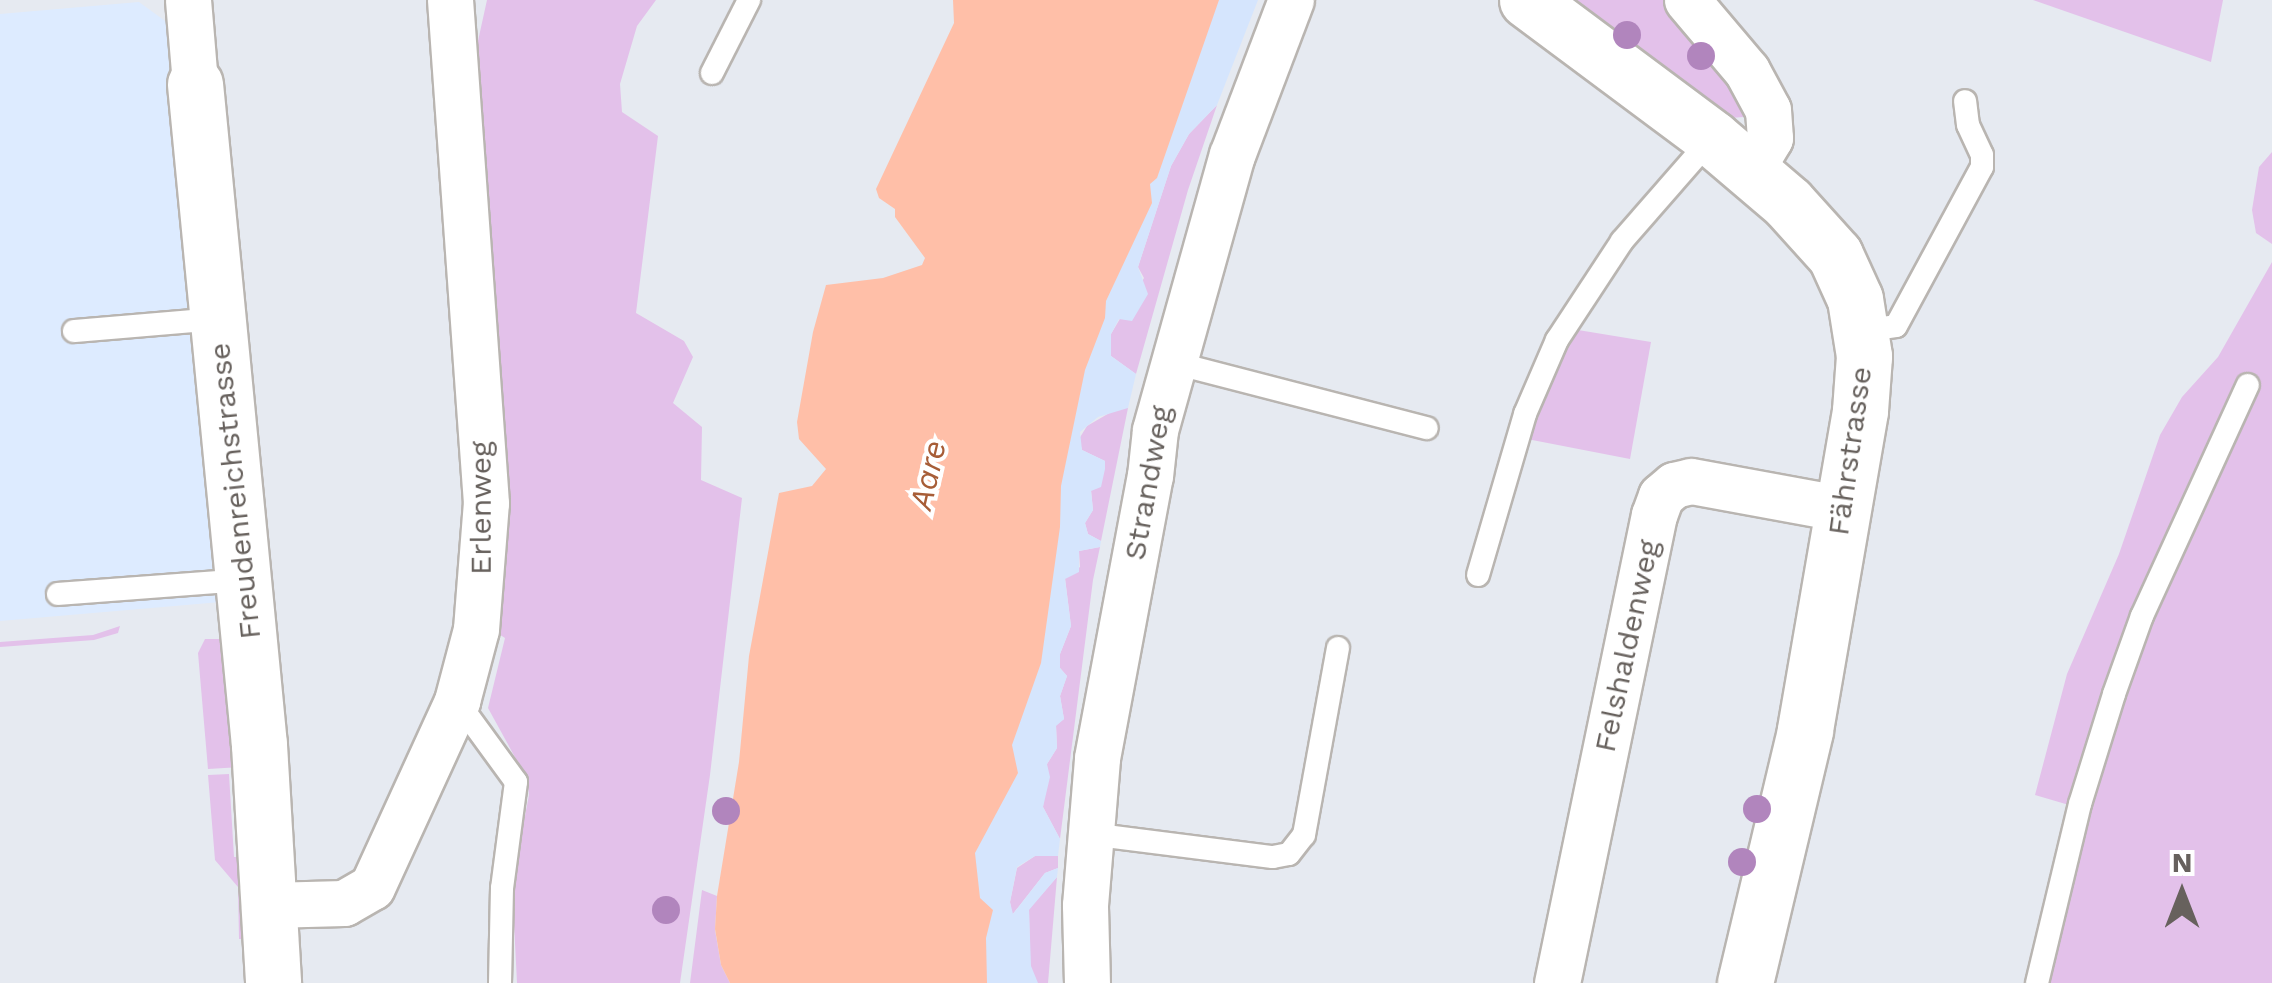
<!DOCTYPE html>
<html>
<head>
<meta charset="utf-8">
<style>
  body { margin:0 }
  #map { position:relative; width:2272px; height:983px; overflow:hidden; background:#e6eaf1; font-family:"Work Sans",sans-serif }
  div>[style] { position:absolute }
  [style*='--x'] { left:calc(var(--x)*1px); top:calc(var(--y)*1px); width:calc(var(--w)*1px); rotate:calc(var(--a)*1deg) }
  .commercial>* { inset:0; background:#ddebff }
  .green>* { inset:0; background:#e3c1ea }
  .sand>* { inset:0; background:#d5e5fd }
  .water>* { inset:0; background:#ffbfa8 }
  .roads { filter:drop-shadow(2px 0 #b9b5b1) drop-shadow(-2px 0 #b9b5b1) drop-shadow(0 2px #b9b5b1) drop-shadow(0 -2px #b9b5b1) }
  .lane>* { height:22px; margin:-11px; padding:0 11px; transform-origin:11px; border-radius:11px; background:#fff }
  .street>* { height:45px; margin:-22.5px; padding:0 22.5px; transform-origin:22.5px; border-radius:22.5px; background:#fff }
  .secondary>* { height:55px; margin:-27.5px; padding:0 27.5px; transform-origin:27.5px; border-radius:27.5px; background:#fff }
  .trees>* { width:28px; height:28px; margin:-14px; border-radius:50%; background:#b185bd }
  span { translate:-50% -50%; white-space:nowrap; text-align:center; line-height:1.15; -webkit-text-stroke:8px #fff; paint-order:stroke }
  .street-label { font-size:30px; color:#67615d }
  .water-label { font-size:32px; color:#a75d37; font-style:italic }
  .north { position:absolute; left:2132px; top:843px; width:100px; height:100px; -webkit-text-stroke:8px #fff; paint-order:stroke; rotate:0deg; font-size:28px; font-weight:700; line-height:40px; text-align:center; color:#67615d }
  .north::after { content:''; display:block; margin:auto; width:35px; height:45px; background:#67615d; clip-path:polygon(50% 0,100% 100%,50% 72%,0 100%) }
</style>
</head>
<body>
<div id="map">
  <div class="commercial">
    <i style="clip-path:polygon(139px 2px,172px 26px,221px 602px,0 621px,0 14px)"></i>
  </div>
  <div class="green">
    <i style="clip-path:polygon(487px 0,656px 0,637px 26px,620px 84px,622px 112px,658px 136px,636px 313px,684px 341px,693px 357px,673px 403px,702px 427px,701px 480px,742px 498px,710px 775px,680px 983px,517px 983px,512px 883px,529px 795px,527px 779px,488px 708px,505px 638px,491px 629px,473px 110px,476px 50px)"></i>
    <i style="clip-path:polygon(1572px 0,1667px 0,1755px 116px,1731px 118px)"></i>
    <i style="clip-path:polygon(2033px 0,2223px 0,2211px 62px)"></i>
    <i style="clip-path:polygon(1217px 105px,1188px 190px,1136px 374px,1111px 356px,1111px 334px,1144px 278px,1138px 267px,1171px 166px,1189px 134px)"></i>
    <i style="clip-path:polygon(2272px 152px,2272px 244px,2256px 233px,2252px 210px,2259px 167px)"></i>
    <i style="clip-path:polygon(2272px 262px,2272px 983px,2031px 983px,2069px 805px,2035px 795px,2067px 674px,2119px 554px,2160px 435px,2182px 397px,2218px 357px)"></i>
    <i style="clip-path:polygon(1572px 329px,1651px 342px,1630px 459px,1527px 439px)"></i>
    <i style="clip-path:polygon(1118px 408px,1128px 408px,1101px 541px,1088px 534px,1085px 523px,1093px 510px,1091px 490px,1105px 461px,1082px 450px,1079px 439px,1087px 426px)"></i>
    <i style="clip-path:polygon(1100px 547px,1093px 580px,1060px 839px,1043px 807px,1047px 764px,1057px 748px,1056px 725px,1064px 719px,1060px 696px,1067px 676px,1060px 668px,1060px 654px,1071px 626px,1065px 578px,1080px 567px,1079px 551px)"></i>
    <i style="clip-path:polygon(120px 626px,118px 633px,94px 640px,0 647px,0 642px,93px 635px)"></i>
    <i style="clip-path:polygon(205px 639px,231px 639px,241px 767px,208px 769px,198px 653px)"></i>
    <i style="clip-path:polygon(229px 774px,234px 857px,246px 857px,250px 939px,239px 939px,238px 887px,215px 860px,208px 775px)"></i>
    <i style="clip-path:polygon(1035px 856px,1058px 856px,1058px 868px,1045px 873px,1012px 915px,1010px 902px,1017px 868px)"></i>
    <i style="clip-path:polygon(1057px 877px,1048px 983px,1037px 983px,1030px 966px,1029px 909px)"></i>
    <i style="clip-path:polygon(702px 890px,717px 896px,715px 930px,721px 965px,730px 983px,690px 983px)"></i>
  </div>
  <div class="sand">
    <i style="clip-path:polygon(1192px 0,1258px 0,1217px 105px,1189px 134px,1171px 166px,1138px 267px,1148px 294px,1132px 321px,1119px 319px,1111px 334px,1111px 356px,1136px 374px,1128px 408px,1098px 417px,1080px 432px,1082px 450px,1105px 461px,1105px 469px,1101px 487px,1091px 491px,1093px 510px,1085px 523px,1088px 534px,1101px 541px,1100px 547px,1079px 551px,1079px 572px,1065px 579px,1071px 626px,1060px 654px,1060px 668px,1067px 676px,1060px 696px,1064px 719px,1056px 726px,1057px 748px,1047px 764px,1050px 777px,1043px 807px,1060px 839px,1058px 856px,1035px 856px,1017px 867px,1010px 902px,1013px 914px,1045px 873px,1058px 868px,1057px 877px,1029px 910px,1031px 966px,1038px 983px,949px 983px,964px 775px)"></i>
  </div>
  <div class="water">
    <i style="clip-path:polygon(953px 0,1219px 0,1157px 178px,1150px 184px,1152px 203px,1106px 301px,1105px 318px,1085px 370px,1061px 486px,1060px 527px,1041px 663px,1012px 745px,1018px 773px,975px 853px,980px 898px,993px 910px,986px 938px,987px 983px,730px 983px,721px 965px,715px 929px,717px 896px,739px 762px,749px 656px,779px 493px,812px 486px,826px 469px,799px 439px,797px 422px,813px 332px,826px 285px,883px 278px,922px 265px,925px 258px,895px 217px,895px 209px,879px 198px,876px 189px,954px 23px)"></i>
  </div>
  <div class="roads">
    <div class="lane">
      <i style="--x:712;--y:73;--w:82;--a:-63.1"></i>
      <i style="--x:74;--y:331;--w:144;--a:-4.8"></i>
      <i style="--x:1861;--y:331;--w:35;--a:-8"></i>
      <i style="--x:1896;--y:326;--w:181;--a:-61.6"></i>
      <i style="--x:1982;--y:167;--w:12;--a:-90"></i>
      <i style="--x:1982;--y:155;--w:33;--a:-115"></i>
      <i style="--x:1968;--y:125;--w:24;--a:-97"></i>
      <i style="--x:1171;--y:362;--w:264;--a:14.5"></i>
      <i style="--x:1478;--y:575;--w:168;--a:-73.7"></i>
      <i style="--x:1525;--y:414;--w:81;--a:-66.6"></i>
      <i style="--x:1557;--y:340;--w:118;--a:-56.7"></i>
      <i style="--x:1622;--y:241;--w:137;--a:-48.9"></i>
      <i style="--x:58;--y:594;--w:187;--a:-4.3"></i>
      <i style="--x:457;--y:701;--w:100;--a:53.9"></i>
      <i style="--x:516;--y:782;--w:107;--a:97.5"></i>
      <i style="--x:502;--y:888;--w:95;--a:91.2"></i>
      <i style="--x:1090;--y:834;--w:184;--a:7.2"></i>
      <i style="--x:1273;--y:857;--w:16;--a:-11"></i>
      <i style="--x:1289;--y:854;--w:24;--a:-52"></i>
      <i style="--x:1304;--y:835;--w:190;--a:-79.7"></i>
      <i style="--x:2037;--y:983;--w:184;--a:-76.5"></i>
      <i style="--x:2080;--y:804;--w:115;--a:-72.8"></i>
      <i style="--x:2114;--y:694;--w:83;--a:-70.3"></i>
      <i style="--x:2142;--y:616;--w:254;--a:-65.4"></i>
    </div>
    <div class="street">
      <i style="--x:188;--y:0;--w:84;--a:85.2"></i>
      <i style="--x:1687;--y:0;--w:93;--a:49.8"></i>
      <i style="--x:1747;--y:71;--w:44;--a:61.7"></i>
      <i style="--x:1768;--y:110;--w:28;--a:86"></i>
      <i style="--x:1770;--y:138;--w:39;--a:121"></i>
      <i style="--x:269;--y:905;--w:75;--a:-1.5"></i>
      <i style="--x:344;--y:903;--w:32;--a:-30"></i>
      <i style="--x:372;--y:887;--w:205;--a:-65.4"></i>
      <i style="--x:457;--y:701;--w:74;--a:-75.2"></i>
      <i style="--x:476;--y:629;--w:126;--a:-85.5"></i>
      <i style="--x:486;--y:503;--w:504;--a:-94.09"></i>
      <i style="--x:1087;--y:983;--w:78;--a:-91.5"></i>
      <i style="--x:1085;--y:905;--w:147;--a:-85.3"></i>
      <i style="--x:1097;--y:758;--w:287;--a:-79.4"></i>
      <i style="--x:1150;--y:476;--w:46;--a:-83.8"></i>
      <i style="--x:1155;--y:430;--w:286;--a:-74.4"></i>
      <i style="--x:1232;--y:155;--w:166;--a:-69.2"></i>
      <i style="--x:1557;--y:983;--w:478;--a:-78.3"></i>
      <i style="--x:1654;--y:515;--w:20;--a:-70"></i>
      <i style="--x:1661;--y:496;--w:17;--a:-40"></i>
      <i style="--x:1674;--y:485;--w:17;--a:-13"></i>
      <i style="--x:1691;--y:481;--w:156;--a:10.4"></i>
    </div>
    <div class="secondary">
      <i style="--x:1527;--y:0;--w:231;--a:36.7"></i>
      <i style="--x:1712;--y:138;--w:100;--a:40.5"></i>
      <i style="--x:1788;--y:203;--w:70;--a:47.9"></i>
      <i style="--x:1835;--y:255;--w:48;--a:65.6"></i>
      <i style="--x:1855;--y:299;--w:58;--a:81"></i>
      <i style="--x:1864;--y:356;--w:55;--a:94.2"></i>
      <i style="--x:1860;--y:411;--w:325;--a:99.8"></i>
      <i style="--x:1805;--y:731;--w:259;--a:103.4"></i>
      <i style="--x:195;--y:84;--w:664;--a:84.47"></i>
      <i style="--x:259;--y:745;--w:238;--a:86.6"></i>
    </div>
  </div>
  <div class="trees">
    <i style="left:1627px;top:35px"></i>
    <i style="left:1701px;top:56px"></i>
    <i style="left:1757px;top:809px"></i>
    <i style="left:726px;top:811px"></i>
    <i style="left:1742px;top:862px"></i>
    <i style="left:666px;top:910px"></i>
  </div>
  <div class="street-label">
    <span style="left:1850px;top:451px;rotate:-82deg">Fährstrasse</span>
    <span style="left:1148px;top:483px;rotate:-80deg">Strandweg</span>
    <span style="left:235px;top:491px;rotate:-96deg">Freudenreichstrasse</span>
    <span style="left:481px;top:508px;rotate:-90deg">Erlenweg</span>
    <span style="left:1627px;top:646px;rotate:-78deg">Felshaldenweg</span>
  </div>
  <div class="water-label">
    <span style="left:928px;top:475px;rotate:-77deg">Aare</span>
  </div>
  <div class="north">N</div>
</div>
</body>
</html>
